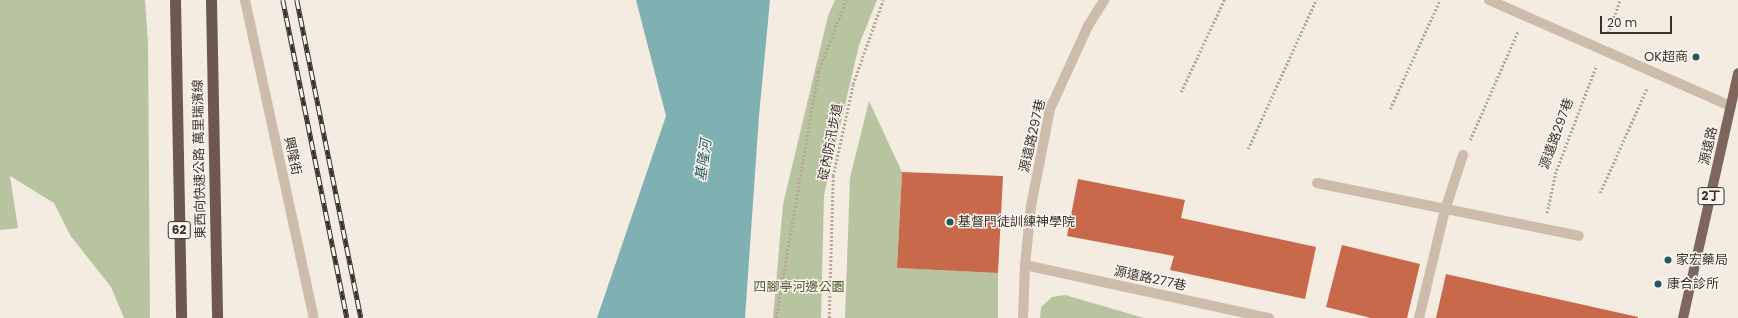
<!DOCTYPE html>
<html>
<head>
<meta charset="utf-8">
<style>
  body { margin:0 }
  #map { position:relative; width:1738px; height:318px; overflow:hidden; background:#f4ebe1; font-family:Poppins,"Noto Sans TC",sans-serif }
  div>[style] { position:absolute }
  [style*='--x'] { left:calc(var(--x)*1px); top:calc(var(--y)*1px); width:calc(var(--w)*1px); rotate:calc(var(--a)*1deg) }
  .green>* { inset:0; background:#b8c4a0 }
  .water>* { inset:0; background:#7fb0b2 }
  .building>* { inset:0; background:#c8694b }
  .path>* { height:2.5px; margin-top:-1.25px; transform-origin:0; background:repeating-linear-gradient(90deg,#b9a596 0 2px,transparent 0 4px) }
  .service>* { height:10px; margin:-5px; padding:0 5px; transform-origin:5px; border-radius:5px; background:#cdbbac }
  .minor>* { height:10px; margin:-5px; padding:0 5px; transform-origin:5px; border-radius:5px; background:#cdbbac }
  .primary>* { height:10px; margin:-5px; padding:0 5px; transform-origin:5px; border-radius:5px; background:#7d675c }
  .trunk>* { height:11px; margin:-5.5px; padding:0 5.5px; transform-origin:5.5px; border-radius:5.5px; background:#6c584f }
  .rail>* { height:4.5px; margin-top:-2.25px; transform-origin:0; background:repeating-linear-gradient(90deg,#fbf5ee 0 9px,#3b302b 0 18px); box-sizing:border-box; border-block:1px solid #3b302b }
  .dots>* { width:11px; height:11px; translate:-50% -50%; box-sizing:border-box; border:2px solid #fbf5ee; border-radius:50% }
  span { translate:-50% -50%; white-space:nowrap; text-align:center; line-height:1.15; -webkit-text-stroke:3px #fbf5ee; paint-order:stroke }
  .shield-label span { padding:1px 3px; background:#fbf5ee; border:1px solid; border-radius:3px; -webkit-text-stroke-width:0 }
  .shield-label { font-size:12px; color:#3b302b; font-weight:700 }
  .poi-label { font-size:13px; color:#3b302b }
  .right { translate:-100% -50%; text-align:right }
  .left { translate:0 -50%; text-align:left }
  .street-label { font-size:13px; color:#3b302b }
  .park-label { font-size:13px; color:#4a5a2e }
  .water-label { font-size:14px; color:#1f5a5e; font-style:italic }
  .scale { position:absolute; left:1600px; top:16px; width:72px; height:18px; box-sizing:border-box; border:2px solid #3b302b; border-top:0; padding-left:5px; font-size:12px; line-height:14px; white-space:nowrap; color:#3b302b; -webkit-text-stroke:3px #fbf5ee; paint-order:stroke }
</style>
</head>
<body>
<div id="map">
  <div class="green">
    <i style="clip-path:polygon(0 0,145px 0,148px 42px,150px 318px,124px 318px,111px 287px,70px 235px,54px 203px,10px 176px,18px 228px,0 230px)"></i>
    <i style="clip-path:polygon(835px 0,877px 0,859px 45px,824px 195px,821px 318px,773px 318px,783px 204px,828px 16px)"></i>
    <i style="clip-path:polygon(869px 101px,902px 172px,897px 268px,998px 273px,998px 318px,845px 318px,850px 178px)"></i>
    <i style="clip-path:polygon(1065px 295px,1144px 318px,1040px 318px,1041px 307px,1052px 297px)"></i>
  </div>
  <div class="water">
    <i style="clip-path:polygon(636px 0,770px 0,759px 116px,745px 318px,597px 318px,666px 116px)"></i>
  </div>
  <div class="building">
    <i style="clip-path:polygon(902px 172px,1003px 176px,998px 273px,897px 268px)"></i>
    <i style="clip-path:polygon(1078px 179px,1185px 200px,1181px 218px,1316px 247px,1305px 299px,1170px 270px,1174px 256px,1067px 236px)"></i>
    <i style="clip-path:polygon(1342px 245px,1420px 264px,1407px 318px,1371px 318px,1326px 307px)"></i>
    <i style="clip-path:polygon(1446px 274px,1638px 317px,1638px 318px,1436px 318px)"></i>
  </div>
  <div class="path">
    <i style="--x:1608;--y:33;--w:35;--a:-70"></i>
    <i style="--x:1181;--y:92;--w:102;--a:-64.9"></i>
    <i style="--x:1390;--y:109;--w:120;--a:-65.4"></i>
    <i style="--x:1470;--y:140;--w:119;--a:-66.2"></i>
    <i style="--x:1248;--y:149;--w:164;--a:-65.5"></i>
    <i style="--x:1600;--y:193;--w:115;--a:-65.9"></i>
    <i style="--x:1547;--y:213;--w:40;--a:-78"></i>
    <i style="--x:1555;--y:174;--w:116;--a:-69.2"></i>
    <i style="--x:776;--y:318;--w:250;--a:-80.3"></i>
    <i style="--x:818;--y:72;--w:77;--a:-68.7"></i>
    <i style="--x:829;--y:318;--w:142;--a:-88.4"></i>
    <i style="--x:833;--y:176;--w:94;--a:-77.7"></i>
    <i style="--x:853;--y:84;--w:89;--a:-70.3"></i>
  </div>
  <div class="service">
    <i style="--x:1489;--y:0;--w:264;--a:23.7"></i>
    <i style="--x:1317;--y:183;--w:267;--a:11.4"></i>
    <i style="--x:1419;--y:318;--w:111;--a:-76.5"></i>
    <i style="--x:1445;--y:210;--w:58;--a:-71.9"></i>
  </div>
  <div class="minor">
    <i style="--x:245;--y:0;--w:325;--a:77.8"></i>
    <i style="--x:1025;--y:265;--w:250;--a:12.3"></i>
    <i style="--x:1023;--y:318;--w:53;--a:-87.8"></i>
    <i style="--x:1025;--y:265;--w:59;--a:-84.2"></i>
    <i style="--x:1031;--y:206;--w:99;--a:-78.9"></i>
    <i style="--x:1050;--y:109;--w:91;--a:-65.4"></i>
    <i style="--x:1088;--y:26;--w:31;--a:-58"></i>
  </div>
  <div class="primary">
    <i style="--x:1683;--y:318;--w:251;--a:-77.3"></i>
  </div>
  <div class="trunk">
    <i style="--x:175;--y:0;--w:318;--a:88.9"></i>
    <i style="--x:211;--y:0;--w:318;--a:88.9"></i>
  </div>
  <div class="rail">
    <i style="--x:283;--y:0;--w:324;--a:78.6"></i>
    <i style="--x:297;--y:0;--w:324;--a:78.6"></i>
  </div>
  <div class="dots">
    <i style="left:1696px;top:57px;background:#1f5a5e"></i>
    <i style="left:950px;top:222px;background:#1f5a5e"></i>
    <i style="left:1668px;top:260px;background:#1f5a5e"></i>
    <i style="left:1658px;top:284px;background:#1f5a5e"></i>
  </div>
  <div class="shield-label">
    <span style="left:1711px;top:196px">2丁</span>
    <span style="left:179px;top:230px">62</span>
  </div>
  <div class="poi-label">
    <span class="right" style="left:1688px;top:57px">OK超商</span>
    <span class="left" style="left:958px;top:222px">基督門徒訓練神學院</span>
    <span class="left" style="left:1676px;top:260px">家宏藥局</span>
    <span class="left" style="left:1667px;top:284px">康合診所</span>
  </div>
  <div class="street-label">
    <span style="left:1557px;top:134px;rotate:-70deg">源遠路297巷</span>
    <span style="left:1033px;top:136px;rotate:-77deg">源遠路297巷</span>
    <span style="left:831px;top:142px;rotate:-79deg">碇內防汛步道</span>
    <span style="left:1709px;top:146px;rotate:-77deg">源遠路</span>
    <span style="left:292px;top:156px;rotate:78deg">興隆街</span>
    <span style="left:200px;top:159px;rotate:-91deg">東西向快速公路 萬里瑞濱線</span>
    <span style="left:1150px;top:279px;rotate:12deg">源遠路277巷</span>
  </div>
  <div class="park-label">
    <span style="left:799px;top:287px">四腳亭河邊公園</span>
  </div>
  <div class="water-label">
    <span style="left:703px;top:160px;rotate:-82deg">基隆河</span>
  </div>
  <div class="scale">20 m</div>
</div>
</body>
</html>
